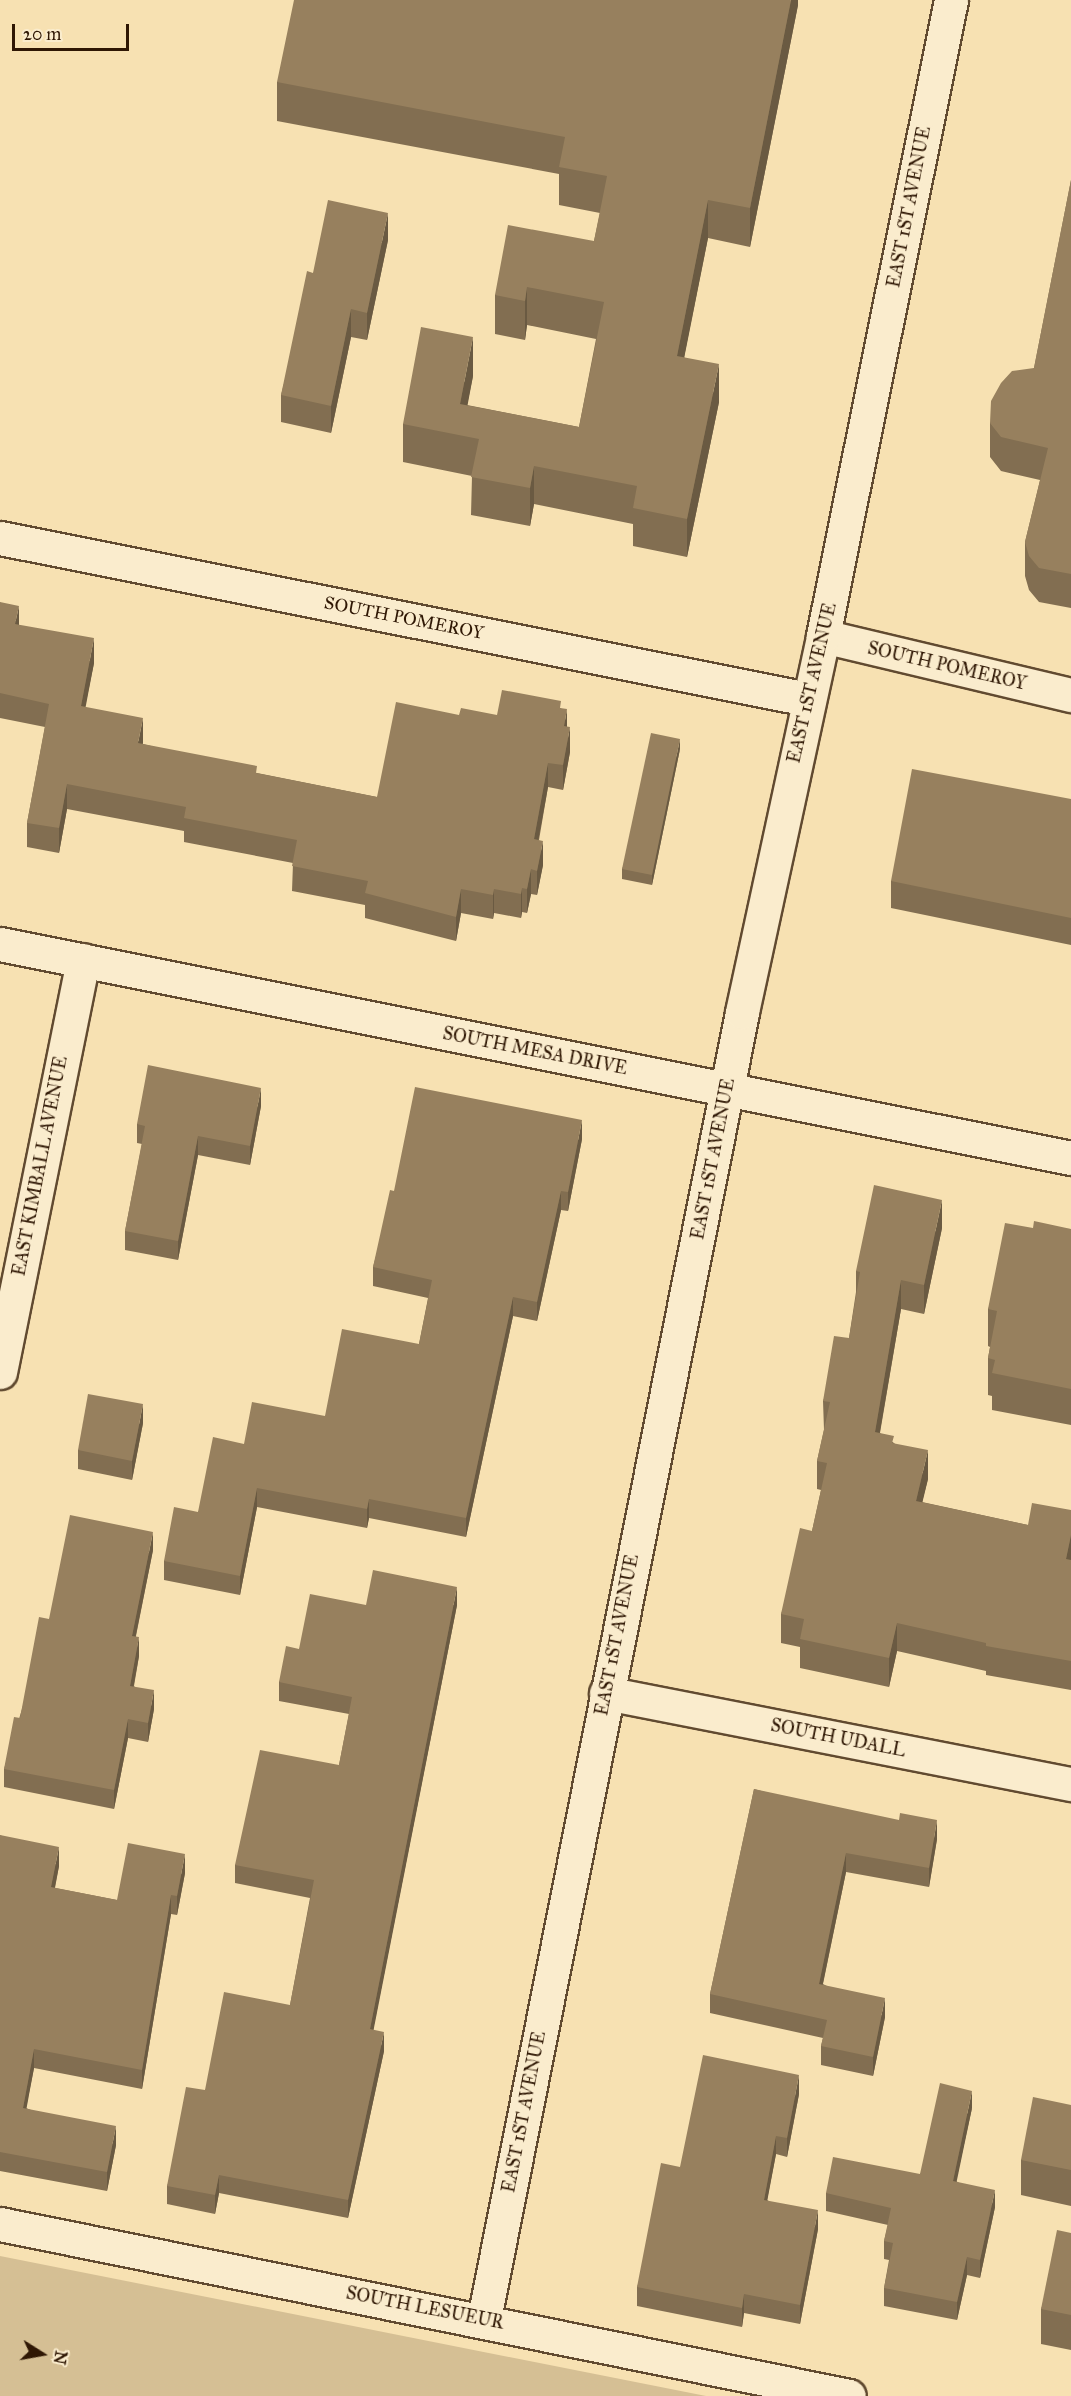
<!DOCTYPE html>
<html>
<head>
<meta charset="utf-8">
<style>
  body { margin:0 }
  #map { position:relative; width:1071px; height:2396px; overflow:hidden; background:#f7e1b2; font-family:"IM FELL Great Primer",serif }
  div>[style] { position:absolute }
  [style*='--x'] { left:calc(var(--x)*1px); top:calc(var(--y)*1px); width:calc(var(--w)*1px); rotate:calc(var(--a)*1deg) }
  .green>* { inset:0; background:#d5bf94 }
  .roads { filter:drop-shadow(2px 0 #614a30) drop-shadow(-2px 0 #614a30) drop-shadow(0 2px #614a30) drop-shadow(0 -2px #614a30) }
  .minor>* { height:33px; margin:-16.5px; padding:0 16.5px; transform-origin:16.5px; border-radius:16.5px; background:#faeccd }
  .secondary>* { height:33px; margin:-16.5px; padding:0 16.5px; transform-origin:16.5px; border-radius:16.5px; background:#faeccd }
  .wall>* { inset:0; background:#826e51 }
  .shaded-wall>* { inset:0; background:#6a5a42 }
  .building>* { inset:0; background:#97805e }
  span { translate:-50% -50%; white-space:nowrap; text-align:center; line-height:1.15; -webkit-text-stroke:6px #faeccd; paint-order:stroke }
  .street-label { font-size:18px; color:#2f1704 }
  .north { position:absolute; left:12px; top:2324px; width:60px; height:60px; -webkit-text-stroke:4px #faeccd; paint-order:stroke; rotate:101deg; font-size:16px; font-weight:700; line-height:24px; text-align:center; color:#2f1704 }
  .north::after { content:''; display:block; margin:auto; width:21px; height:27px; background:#2f1704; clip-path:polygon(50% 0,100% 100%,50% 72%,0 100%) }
  .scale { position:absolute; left:12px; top:24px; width:117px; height:27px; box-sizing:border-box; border:3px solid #2f1704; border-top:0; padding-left:8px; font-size:18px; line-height:21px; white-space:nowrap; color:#2f1704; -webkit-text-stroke:4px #faeccd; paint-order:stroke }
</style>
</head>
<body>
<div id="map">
  <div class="green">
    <i style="clip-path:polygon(0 2256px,706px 2396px,0 2396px)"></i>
  </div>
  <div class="roads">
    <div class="minor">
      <i style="--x:0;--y:538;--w:823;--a:11.28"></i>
      <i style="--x:823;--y:636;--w:255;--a:13.4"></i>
      <i style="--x:0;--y:1372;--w:420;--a:-78.6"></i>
      <i style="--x:606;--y:1693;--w:474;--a:11.1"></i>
      <i style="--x:0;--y:2224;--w:866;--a:11.45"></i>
      <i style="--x:484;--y:2319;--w:1332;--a:-78.83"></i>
      <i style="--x:742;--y:1012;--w:385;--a:-77.8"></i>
      <i style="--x:823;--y:636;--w:649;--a:-78.62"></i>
    </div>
    <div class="secondary">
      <i style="--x:0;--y:944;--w:1092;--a:11.3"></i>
    </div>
  </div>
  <div class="wall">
    <i style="clip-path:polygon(798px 0,798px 5px,750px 247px,708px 238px,684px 357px,719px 402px,687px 557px,633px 546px,633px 524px,534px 504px,530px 526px,471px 515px,472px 476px,403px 462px,403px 424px,473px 376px,467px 405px,579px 427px,596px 339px,527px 325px,525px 340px,495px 334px,495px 295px,594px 241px,600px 213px,559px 205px,559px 174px,277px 121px,277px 82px)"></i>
    <i style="clip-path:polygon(1071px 180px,1071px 608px,1039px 602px,1029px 590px,1025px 576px,1025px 542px,1040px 480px,1001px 471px,990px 457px,990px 423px,1034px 368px)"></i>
    <i style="clip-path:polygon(388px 240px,367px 340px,351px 337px,331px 433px,281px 422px,281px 395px,313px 273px)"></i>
    <i style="clip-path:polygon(0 602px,19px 625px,94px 663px,85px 707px,143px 744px,257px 773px,377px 797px,459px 715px,497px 715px,561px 708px,567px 727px,570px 752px,563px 790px,548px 787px,539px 840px,543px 865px,537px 895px,531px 894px,527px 913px,522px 912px,521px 918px,494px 913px,493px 919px,461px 913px,456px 941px,365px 918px,365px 905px,292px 891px,293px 863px,184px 842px,184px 831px,67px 809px,59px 853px,27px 847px,27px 823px,45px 727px,0 718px)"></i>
    <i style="clip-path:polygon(680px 749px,652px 885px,622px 879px,622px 869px)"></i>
    <i style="clip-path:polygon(1071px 799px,1071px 945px,891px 908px,891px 881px)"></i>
    <i style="clip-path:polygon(261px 1106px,250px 1165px,198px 1155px,178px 1260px,125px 1250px,125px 1231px,142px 1144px,137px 1143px,137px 1124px)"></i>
    <i style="clip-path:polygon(582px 1139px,568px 1211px,561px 1210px,537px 1321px,513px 1316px,466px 1537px,369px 1518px,367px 1528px,257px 1507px,240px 1595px,164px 1580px,164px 1561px,198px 1512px,244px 1444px,325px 1416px,419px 1344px,428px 1298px,373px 1286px,373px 1267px,394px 1191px)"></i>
    <i style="clip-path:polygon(942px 1228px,924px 1314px,901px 1309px,880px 1433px,894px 1443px,928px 1479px,922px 1502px,1028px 1525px,1071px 1510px,1071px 1690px,986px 1675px,986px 1671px,897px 1651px,889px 1687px,800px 1668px,800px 1647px,781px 1643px,781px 1614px,812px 1531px,821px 1490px,817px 1489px,817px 1461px,824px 1430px,823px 1401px,849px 1338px,856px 1292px,856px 1271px)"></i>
    <i style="clip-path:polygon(1033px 1228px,1071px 1229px,1071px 1425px,992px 1410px,992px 1396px,988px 1395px,988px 1358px,990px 1347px,988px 1346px,988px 1309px)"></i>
    <i style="clip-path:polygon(143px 1423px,132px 1480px,78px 1469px,78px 1450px)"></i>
    <i style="clip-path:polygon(153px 1550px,136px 1636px,139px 1656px,134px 1686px,154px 1709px,148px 1742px,128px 1738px,114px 1809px,4px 1787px,4px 1769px,49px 1619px)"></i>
    <i style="clip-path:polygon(366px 1605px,457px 1605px,373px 2030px,384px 2051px,348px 2218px,219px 2193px,215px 2214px,167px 2204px,167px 2186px,205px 2090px,290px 2005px,310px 1898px,235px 1883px,235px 1865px,339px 1765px,349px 1714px,279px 1701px,279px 1682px,299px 1649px)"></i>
    <i style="clip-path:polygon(754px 1789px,937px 1839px,929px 1887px,846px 1872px,823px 1984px,885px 2017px,873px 2076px,821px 2065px,821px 2046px,823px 2038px,710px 2013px,710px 1994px)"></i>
    <i style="clip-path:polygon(0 1835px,59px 1866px,55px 1888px,117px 1900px,185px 1873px,177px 1915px,171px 1914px,142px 2089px,34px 2068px,26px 2108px,116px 2145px,107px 2191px,0 2171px)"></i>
    <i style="clip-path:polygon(799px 2094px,787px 2157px,776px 2154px,767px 2200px,818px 2229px,800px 2324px,744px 2313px,742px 2327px,637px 2306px,637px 2287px,680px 2167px)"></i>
    <i style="clip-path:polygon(1071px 2105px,1071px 2206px,1021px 2195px,1021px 2160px)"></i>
    <i style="clip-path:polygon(972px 2108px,956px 2181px,995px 2207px,980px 2278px,967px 2275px,957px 2320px,884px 2306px,884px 2288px,889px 2260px,884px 2259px,884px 2241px,888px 2225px,826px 2211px,826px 2193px,920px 2174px)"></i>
    <i style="clip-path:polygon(1071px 2233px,1071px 2350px,1041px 2344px,1041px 2309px)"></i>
  </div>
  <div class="shaded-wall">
    <i style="clip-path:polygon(791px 0,798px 0,798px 5px,750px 247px,750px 208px)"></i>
    <i style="clip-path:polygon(708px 200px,708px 238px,677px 394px,677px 356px)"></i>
    <i style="clip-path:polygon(388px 213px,388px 240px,367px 340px,367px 313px)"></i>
    <i style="clip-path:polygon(527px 287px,527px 325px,525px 340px,525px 301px)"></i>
    <i style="clip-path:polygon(351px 309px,351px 337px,331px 433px,331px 406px)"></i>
    <i style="clip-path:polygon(473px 337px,473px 376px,462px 435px,460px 404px)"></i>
    <i style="clip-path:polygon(719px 364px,719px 402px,687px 557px,687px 519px)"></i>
    <i style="clip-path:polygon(534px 466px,534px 504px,530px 526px,530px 488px)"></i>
    <i style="clip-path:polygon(19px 606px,19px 631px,15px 624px)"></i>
    <i style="clip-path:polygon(94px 638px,94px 663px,81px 731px,81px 706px)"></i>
    <i style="clip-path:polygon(567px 709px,567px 734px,564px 726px)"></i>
    <i style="clip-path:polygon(143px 718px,143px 743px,138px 768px,138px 743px)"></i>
    <i style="clip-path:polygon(570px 727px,570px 752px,563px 790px,563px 765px)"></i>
    <i style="clip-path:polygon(680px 739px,680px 749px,652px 885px,652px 875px)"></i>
    <i style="clip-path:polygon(548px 763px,548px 787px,534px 863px,534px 839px)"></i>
    <i style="clip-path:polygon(67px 784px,67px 809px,59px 853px,59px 828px)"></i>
    <i style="clip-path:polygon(543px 841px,543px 865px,537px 895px,537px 871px)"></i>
    <i style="clip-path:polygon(531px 869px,531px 894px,527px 913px,527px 889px)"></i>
    <i style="clip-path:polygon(522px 888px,522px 912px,521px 918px,521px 894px)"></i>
    <i style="clip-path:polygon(461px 889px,461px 913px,456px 941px,456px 917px)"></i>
    <i style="clip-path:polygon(494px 889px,494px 913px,493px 919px,493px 895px)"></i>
    <i style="clip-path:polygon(261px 1088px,261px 1106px,250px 1165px,250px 1146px)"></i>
    <i style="clip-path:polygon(582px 1120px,582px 1139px,568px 1211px,568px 1192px)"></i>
    <i style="clip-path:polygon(198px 1136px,198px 1155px,178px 1260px,178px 1241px)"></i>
    <i style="clip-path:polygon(561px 1191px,561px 1210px,537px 1321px,537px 1302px)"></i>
    <i style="clip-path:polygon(942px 1200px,942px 1228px,924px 1314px,924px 1285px)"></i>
    <i style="clip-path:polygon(901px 1280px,901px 1309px,875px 1460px,875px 1432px)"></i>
    <i style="clip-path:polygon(513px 1297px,513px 1316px,466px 1537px,466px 1518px)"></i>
    <i style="clip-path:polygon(143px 1404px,143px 1423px,132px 1480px,132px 1461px)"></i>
    <i style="clip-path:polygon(928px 1450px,928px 1479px,916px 1529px,916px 1501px)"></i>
    <i style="clip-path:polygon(257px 1488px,257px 1507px,240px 1595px,240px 1576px)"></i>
    <i style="clip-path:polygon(369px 1499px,369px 1518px,367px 1528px,367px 1509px)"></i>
    <i style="clip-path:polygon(153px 1532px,153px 1550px,132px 1654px,132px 1636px)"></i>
    <i style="clip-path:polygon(1071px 1535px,1071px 1564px,1066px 1559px)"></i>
    <i style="clip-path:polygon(457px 1587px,457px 1605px,370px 2048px,370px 2029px)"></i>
    <i style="clip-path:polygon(897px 1623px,897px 1651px,889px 1687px,889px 1658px)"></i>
    <i style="clip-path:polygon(139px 1637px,139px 1656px,130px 1705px,130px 1686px)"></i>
    <i style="clip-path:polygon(154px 1690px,154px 1709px,148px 1742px,148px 1723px)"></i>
    <i style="clip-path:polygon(128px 1719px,128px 1738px,114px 1809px,114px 1790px)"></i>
    <i style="clip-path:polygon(937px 1820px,937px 1839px,929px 1887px,929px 1868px)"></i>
    <i style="clip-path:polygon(59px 1847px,59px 1866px,51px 1906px,51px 1887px)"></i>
    <i style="clip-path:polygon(846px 1853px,846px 1872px,819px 2002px,819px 1984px)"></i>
    <i style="clip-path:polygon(185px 1854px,185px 1873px,177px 1915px,177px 1896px)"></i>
    <i style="clip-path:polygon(171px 1895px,171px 1914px,142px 2089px,142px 2070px)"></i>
    <i style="clip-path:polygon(885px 1998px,885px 2017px,873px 2076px,873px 2057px)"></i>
    <i style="clip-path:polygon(384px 2032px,384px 2051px,348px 2218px,348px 2200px)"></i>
    <i style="clip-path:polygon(34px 2049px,34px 2068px,23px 2127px,23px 2108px)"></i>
    <i style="clip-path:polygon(799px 2075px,799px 2094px,787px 2157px,787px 2138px)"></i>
    <i style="clip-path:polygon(972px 2091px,972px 2108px,953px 2199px,953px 2181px)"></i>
    <i style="clip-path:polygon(116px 2126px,116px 2145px,107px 2191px,107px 2172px)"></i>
    <i style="clip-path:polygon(776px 2136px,776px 2154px,764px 2218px,764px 2200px)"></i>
    <i style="clip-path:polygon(219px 2175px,219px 2193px,215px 2214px,215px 2195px)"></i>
    <i style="clip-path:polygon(995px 2190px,995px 2207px,980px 2278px,980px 2260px)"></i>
    <i style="clip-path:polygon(818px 2210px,818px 2229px,800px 2324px,800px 2305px)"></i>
    <i style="clip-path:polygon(967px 2257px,967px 2275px,957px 2320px,957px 2302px)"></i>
    <i style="clip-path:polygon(744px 2294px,744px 2313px,742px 2327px,742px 2308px)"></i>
  </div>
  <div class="building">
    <i style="clip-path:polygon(294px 0,791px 0,750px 208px,708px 200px,677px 356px,719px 364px,687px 519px,633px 508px,637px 486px,534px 466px,530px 488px,471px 477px,479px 439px,403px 424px,421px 327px,473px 337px,460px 404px,579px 427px,604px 302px,527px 287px,525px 301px,495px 295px,508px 225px,594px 241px,607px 176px,559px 167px,565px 137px,277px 82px)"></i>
    <i style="clip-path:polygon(1071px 180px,1071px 574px,1039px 568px,1029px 556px,1025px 542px,1048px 448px,1001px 437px,990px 423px,991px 401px,1001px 383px,1012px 371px,1034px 368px)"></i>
    <i style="clip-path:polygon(328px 200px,388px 213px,367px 313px,351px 309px,331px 406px,281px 395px,307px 271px,313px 273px)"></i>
    <i style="clip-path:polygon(0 602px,19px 606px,15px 624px,94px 638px,81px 706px,143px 718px,138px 743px,257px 766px,256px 773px,377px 797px,396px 702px,459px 715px,461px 708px,497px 715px,502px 690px,561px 701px,560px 708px,567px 709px,564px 726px,570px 727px,563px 765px,548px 763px,534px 839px,543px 841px,537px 871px,531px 869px,527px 889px,522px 888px,521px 894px,494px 889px,493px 895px,461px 889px,456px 917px,365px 893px,368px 881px,292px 866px,297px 840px,184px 818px,186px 807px,67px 784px,59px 828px,27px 823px,49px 704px,0 693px)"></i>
    <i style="clip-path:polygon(651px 733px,680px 739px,652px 875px,622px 869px)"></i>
    <i style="clip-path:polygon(912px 769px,1071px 799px,1071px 918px,891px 881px)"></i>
    <i style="clip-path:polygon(148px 1065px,261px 1088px,250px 1146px,198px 1136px,178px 1241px,125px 1231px,145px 1126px,137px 1124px)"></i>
    <i style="clip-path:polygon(415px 1087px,582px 1120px,568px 1192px,561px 1191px,537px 1302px,513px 1297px,466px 1518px,369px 1499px,367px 1509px,257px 1488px,240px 1576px,164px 1561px,174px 1507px,198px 1512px,213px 1437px,244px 1444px,252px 1402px,325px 1416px,342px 1329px,419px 1344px,432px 1280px,373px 1267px,390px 1190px,394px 1191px)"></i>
    <i style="clip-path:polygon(874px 1185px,942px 1200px,924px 1285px,901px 1280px,875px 1432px,894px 1436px,892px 1443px,928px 1450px,916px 1501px,1028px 1525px,1032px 1503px,1071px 1510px,1071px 1535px,1066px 1559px,1071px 1560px,1071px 1661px,986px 1646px,986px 1643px,897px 1623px,889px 1658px,800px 1639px,804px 1619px,781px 1614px,800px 1528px,812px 1531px,827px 1463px,817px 1461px,830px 1402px,823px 1401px,834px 1336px,849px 1338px,860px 1272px,856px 1271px)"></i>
    <i style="clip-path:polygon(1034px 1221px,1071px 1229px,1071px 1389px,992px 1373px,995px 1360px,988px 1358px,997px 1311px,988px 1309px,1005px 1223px,1033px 1228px)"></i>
    <i style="clip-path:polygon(88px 1394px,143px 1404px,132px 1461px,78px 1450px)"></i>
    <i style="clip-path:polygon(70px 1515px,153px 1532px,132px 1636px,139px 1637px,130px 1686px,154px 1690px,148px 1723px,128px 1719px,114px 1790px,4px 1769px,14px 1717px,20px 1718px,39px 1617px,49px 1619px)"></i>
    <i style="clip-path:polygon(373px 1570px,457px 1587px,370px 2029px,384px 2032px,348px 2200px,219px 2175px,215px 2195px,167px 2186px,186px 2087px,205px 2090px,224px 1992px,290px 2005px,314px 1880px,235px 1865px,260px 1750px,339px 1765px,352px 1697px,279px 1682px,286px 1646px,299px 1649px,310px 1594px,366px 1605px)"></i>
    <i style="clip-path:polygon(754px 1789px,899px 1820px,900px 1813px,937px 1820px,929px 1868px,846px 1853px,819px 1984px,885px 1998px,873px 2057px,821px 2046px,827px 2020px,710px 1994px)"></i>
    <i style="clip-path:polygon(0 1835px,59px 1847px,51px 1887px,117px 1900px,128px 1843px,185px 1854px,177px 1896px,171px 1895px,142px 2070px,34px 2049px,23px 2108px,116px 2126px,107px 2172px,0 2152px)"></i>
    <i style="clip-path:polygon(703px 2055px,799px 2075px,787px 2138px,776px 2136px,764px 2200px,818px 2210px,800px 2305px,744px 2294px,742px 2308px,637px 2287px,661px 2163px,680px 2167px)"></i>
    <i style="clip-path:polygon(940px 2083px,972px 2091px,953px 2181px,995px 2190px,980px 2260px,967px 2257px,957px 2302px,884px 2288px,893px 2243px,884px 2241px,891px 2208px,826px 2193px,833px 2157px,920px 2174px)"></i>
    <i style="clip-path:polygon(1033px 2097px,1071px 2105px,1071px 2170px,1021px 2160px)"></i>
    <i style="clip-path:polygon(1057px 2230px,1071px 2233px,1071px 2315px,1041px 2309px)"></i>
  </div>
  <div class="street-label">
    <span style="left:909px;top:207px;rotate:-79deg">EAST 1ST AVENUE</span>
    <span style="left:404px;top:618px;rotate:11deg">SOUTH POMEROY</span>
    <span style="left:947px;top:666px;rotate:13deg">SOUTH POMEROY</span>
    <span style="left:812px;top:683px;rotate:-77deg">EAST 1ST AVENUE</span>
    <span style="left:535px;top:1051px;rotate:11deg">SOUTH MESA DRIVE</span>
    <span style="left:713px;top:1159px;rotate:-79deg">EAST 1ST AVENUE</span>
    <span style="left:40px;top:1166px;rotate:-79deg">EAST KIMBALL AVENUE</span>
    <span style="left:617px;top:1635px;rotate:-79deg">EAST 1ST AVENUE</span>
    <span style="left:838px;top:1738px;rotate:11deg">SOUTH UDALL</span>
    <span style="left:524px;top:2112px;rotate:-79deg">EAST 1ST AVENUE</span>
    <span style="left:425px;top:2308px;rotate:11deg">SOUTH LESUEUR</span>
  </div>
  <div class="north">N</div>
  <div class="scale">20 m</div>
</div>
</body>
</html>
